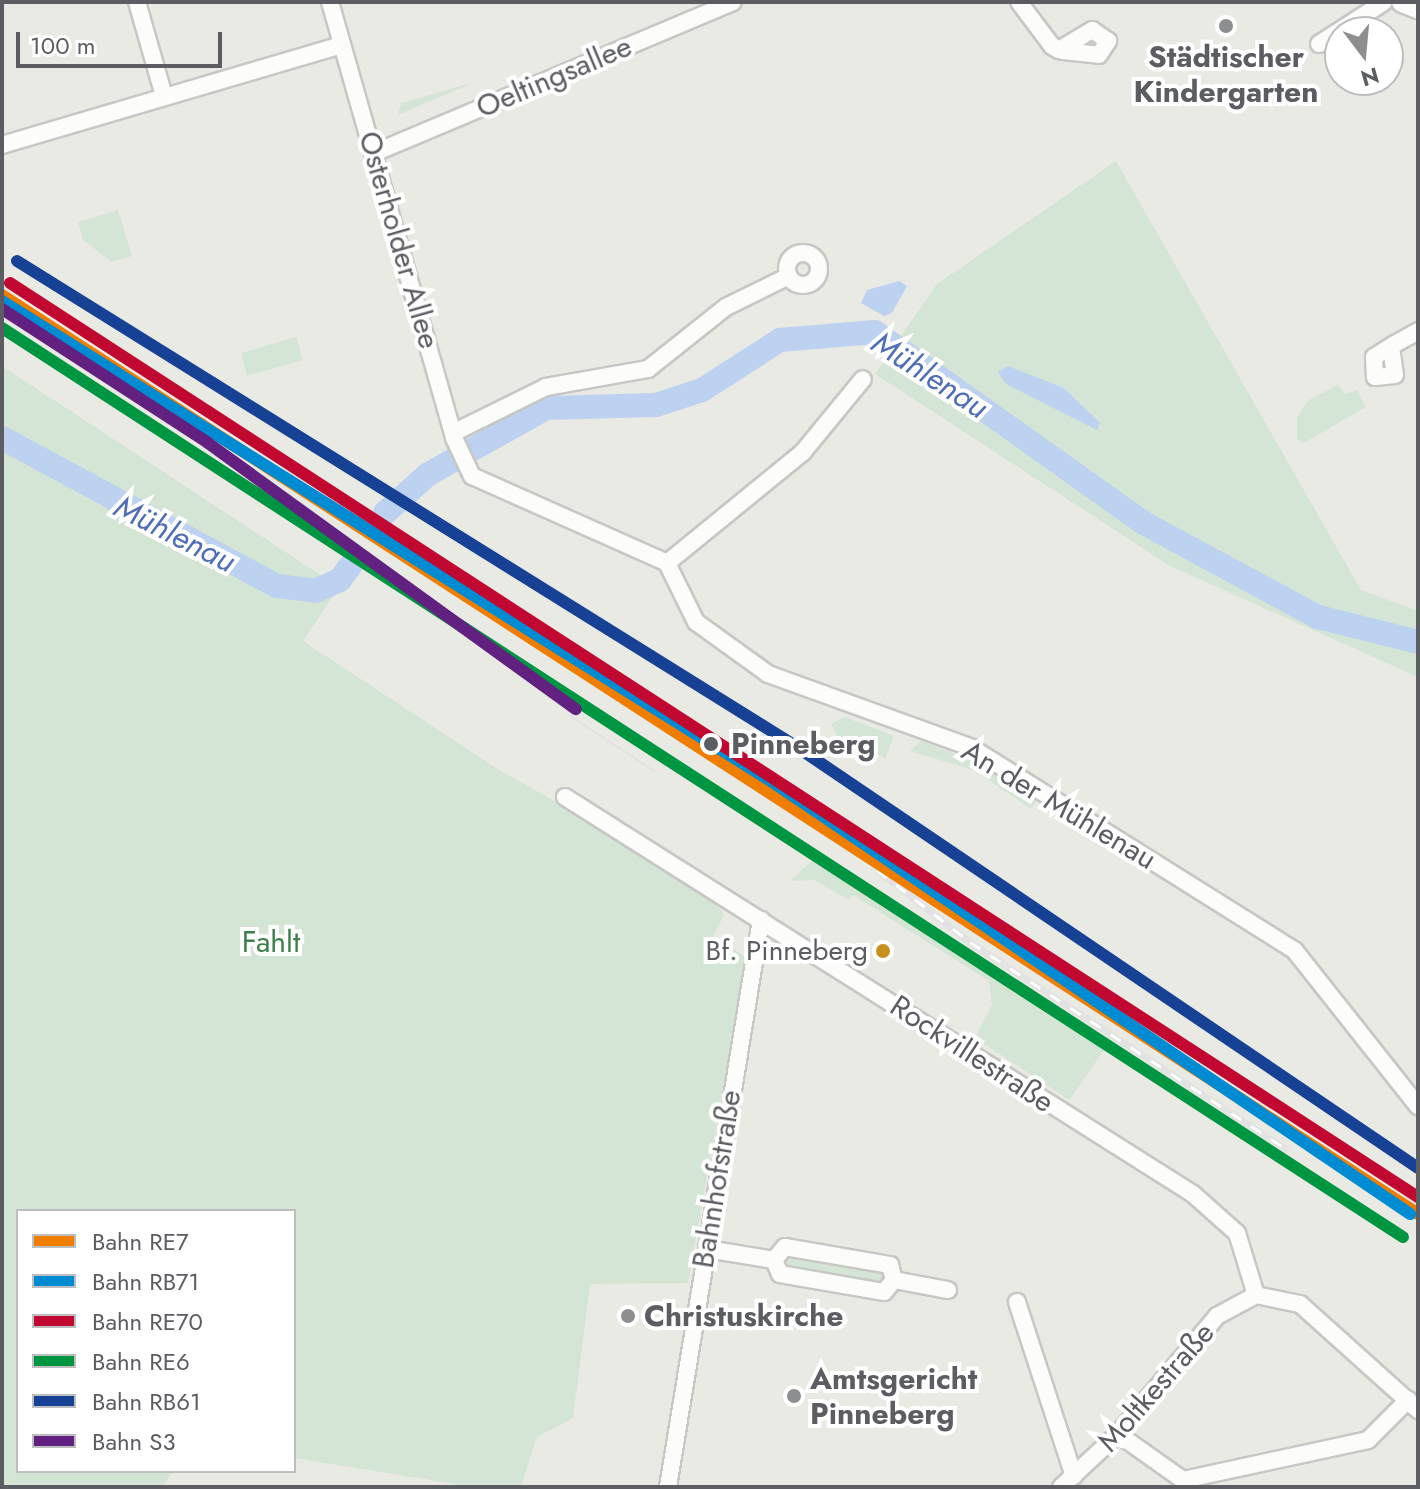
<!DOCTYPE html>
<html>
<head>
<meta charset="utf-8">
<style>
  body { margin:0 }
  #map { position:relative; width:1420px; height:1489px; overflow:hidden; background:#eaeae5; font-family:Jost,sans-serif }
  div>[style] { position:absolute }
  [style*='--x'] { left:calc(var(--x)*1px); top:calc(var(--y)*1px); width:calc(var(--w)*1px); rotate:calc(var(--a)*1deg) }
  .green>* { inset:0; background:#d4e5d5 }
  .water>* { inset:0; background:#bdd1f0 }
  .river>* { height:24px; margin:-12px; padding:0 12px; transform-origin:12px; border-radius:12px; background:#bdd1f0 }
  .roads { filter:drop-shadow(2px 0 #c7c7c5) drop-shadow(-2px 0 #c7c7c5) drop-shadow(0 2px #c7c7c5) drop-shadow(0 -2px #c7c7c5) }
  .minor>* { height:16px; margin:-8px; padding:0 8px; transform-origin:8px; border-radius:8px; background:#fcfcfb }
  .minor>.ring { margin:-8px; padding:0; box-sizing:content-box; background:none; border:16px solid #fcfcfb; border-radius:50% }
  .tertiary>* { height:20px; margin:-10px; padding:0 10px; transform-origin:10px; border-radius:10px; background:#fcfcfb }
  .tram>* { height:2px; margin:-1px; padding:0 1px; transform-origin:1px; border-radius:1px; background:#e2e2e2 }
  .rail>* { height:7px; margin-top:-3.5px; transform-origin:0; background:repeating-linear-gradient(90deg,#fff 0 12px,#e2e2e2 0 24px); box-sizing:border-box; border-block:2px solid #e2e2e2 }
  .rail-1>* { height:12px; margin:-6px; padding:0 6px; transform-origin:6px; border-radius:6px; background:#ef7d00 }
  .rail-2>* { height:12px; margin:-6px; padding:0 6px; transform-origin:6px; border-radius:6px; background:#008bd2 }
  .rail-3>* { height:12px; margin:-6px; padding:0 6px; transform-origin:6px; border-radius:6px; background:#c10831 }
  .rail-4>* { height:12px; margin:-6px; padding:0 6px; transform-origin:6px; border-radius:6px; background:#009641 }
  .rail-5>* { height:12px; margin:-6px; padding:0 6px; transform-origin:6px; border-radius:6px; background:#164194 }
  .rail-6>* { height:12px; margin:-6px; padding:0 6px; transform-origin:6px; border-radius:6px; background:#622181 }
  .dots>* { width:22px; height:22px; translate:-50% -50%; box-sizing:border-box; border:4px solid #fff; border-radius:50% }
  span { translate:-50% -50%; white-space:nowrap; text-align:center; line-height:1.15; -webkit-text-stroke:8px #fff; paint-order:stroke }
  .bus-label { font-size:28px; color:#5b5d62 }
  .right { translate:-100% -50%; text-align:right }
  .poi-label { font-size:30px; color:#5b5d62; font-weight:700 }
  .left { translate:0 -50%; text-align:left }
  .street-label { font-size:30px; color:#5b5d62 }
  .stop-label { font-size:30px; color:#5b5d62; font-weight:700 }
  .park-label { font-size:30px; color:#3d7f4d }
  .water-label { font-size:32px; color:#506eb6; font-style:italic }
  .frame { position:absolute; inset:0; border:4px solid #5b5d62; pointer-events:none }
  .legend { position:absolute; left:16px; top:1209px; width:280px; height:264px; box-sizing:border-box; background:#fff; border:2px solid #bdbec0; margin:0; padding:10px 14px; list-style:none; font-size:24px; color:#5b5d62 }
  .legend li { display:flex; align-items:center; gap:16px; height:40px }
  .legend b { width:40px; border:2px solid #bdbec0 }
  .north { position:absolute; left:1324px; top:16px; width:80px; height:80px; box-sizing:border-box; background:#fff; border:2px solid #bdbec0; border-radius:50%; rotate:164deg; font-size:22px; font-weight:700; line-height:32px; text-align:center; color:#5b5d62 }
  .north::after { content:''; display:block; margin:auto; width:28px; height:36px; background:#8d8e90; clip-path:polygon(50% 0,100% 100%,50% 72%,0 100%) }
  .scale { position:absolute; left:16px; top:32px; width:206px; height:36px; box-sizing:border-box; border:4px solid #5b5d62; border-top:0; padding-left:10px; font-size:24px; line-height:28px; white-space:nowrap; color:#5b5d62; -webkit-text-stroke:6px #fff; paint-order:stroke }
</style>
</head>
<body>
<div id="map">
  <div class="green">
    <i style="clip-path:polygon(475px 82px,398px 115px,401px 103px)"></i>
    <i style="clip-path:polygon(1116px 161px,1361px 590px,1418px 611px,1418px 677px,1170px 566px,875px 374px,937px 284px)"></i>
    <i style="clip-path:polygon(118px 210px,132px 256px,112px 262px,83px 240px,78px 222px)"></i>
    <i style="clip-path:polygon(296px 337px,303px 360px,247px 376px,241px 353px)"></i>
    <i style="clip-path:polygon(2px 366px,339px 587px,303px 641px,496px 768px,703px 885px,724px 915px,713px 936px,746px 957px,688px 1283px,590px 1284px,573px 1418px,537px 1437px,521px 1487px,473px 1487px,294px 1458px,294px 1211px,18px 1211px,18px 1471px,190px 1471px,171px 1474px,163px 1487px,2px 1487px)"></i>
    <i style="clip-path:polygon(1338px 385px,1345px 394px,1357px 390px,1366px 407px,1304px 443px,1297px 439px,1297px 418px,1307px 401px)"></i>
    <i style="clip-path:polygon(845px 717px,894px 736px,885px 758px,838px 737px,831px 724px)"></i>
    <i style="clip-path:polygon(921px 741px,1001px 771px,1040px 795px,1031px 809px,976px 771px,910px 751px)"></i>
    <i style="clip-path:polygon(816px 857px,1105px 1049px,1069px 1100px,975px 1038px,992px 1005px,989px 981px,853px 895px,849px 900px,814px 880px,790px 881px)"></i>
    <i style="clip-path:polygon(786px 1255px,883px 1268px,885px 1285px,789px 1272px)"></i>
  </div>
  <div class="water">
    <i style="clip-path:polygon(899px 281px,907px 286px,892px 313px,884px 316px,861px 303px,867px 290px)"></i>
    <i style="clip-path:polygon(1008px 366px,1064px 388px,1100px 423px,1097px 430px,1006px 384px,998px 372px)"></i>
  </div>
  <div class="river">
    <i style="--x:2;--y:438;--w:312;--a:28.3"></i>
    <i style="--x:277;--y:586;--w:38;--a:7"></i>
    <i style="--x:315;--y:591;--w:27;--a:-24"></i>
    <i style="--x:340;--y:580;--w:17;--a:-54"></i>
    <i style="--x:385;--y:513;--w:57;--a:-42.1"></i>
    <i style="--x:427;--y:475;--w:137;--a:-29.4"></i>
    <i style="--x:546;--y:408;--w:110;--a:-1.6"></i>
    <i style="--x:656;--y:405;--w:48;--a:-18.1"></i>
    <i style="--x:702;--y:390;--w:93;--a:-32.7"></i>
    <i style="--x:780;--y:340;--w:95;--a:-4.8"></i>
    <i style="--x:875;--y:332;--w:328;--a:35.4"></i>
    <i style="--x:1142;--y:522;--w:200;--a:28.4"></i>
    <i style="--x:1318;--y:617;--w:103;--a:14"></i>
  </div>
  <div class="roads">
    <div class="minor">
      <i style="--x:137;--y:2;--w:98;--a:74"></i>
      <i style="--x:330;--y:2;--w:453;--a:74.1"></i>
      <i style="--x:454;--y:438;--w:42;--a:64.7"></i>
      <i style="--x:472;--y:476;--w:214;--a:24"></i>
      <i style="--x:667;--y:563;--w:66;--a:63.8"></i>
      <i style="--x:696;--y:622;--w:89;--a:35.8"></i>
      <i style="--x:768;--y:674;--w:217;--a:19.9"></i>
      <i style="--x:972;--y:748;--w:381;--a:32.1"></i>
      <i style="--x:1295;--y:951;--w:198;--a:51.6"></i>
      <i style="--x:1019;--y:2;--w:55;--a:53.1"></i>
      <i style="--x:1052;--y:46;--w:8;--a:30"></i>
      <i style="--x:1059;--y:50;--w:4;--a:14"></i>
      <i style="--x:1063;--y:51;--w:36;--a:6"></i>
      <i style="--x:1099;--y:55;--w:17;--a:-57"></i>
      <i style="--x:1108;--y:41;--w:19;--a:-145"></i>
      <i style="--x:1092;--y:30;--w:39;--a:149"></i>
      <i style="--x:1319;--y:44;--w:77;--a:-32.9"></i>
      <i style="--x:2;--y:145;--w:354;--a:-16.4"></i>
      <i style="--x:374;--y:153;--w:389;--a:-22.8"></i>
      <i class="ring" style="left:787px;top:253px;width:16px;height:16px"></i>
      <i style="--x:1391;--y:347;--w:28;--a:82"></i>
      <i style="--x:1395;--y:375;--w:20;--a:174"></i>
      <i style="--x:1375;--y:377;--w:20;--a:-93"></i>
      <i style="--x:1374;--y:357;--w:22;--a:-32"></i>
      <i style="--x:1393;--y:345;--w:29;--a:-29"></i>
      <i style="--x:453;--y:433;--w:104;--a:-26.3"></i>
      <i style="--x:546;--y:387;--w:104;--a:-10"></i>
      <i style="--x:648;--y:369;--w:100;--a:-38.5"></i>
      <i style="--x:726;--y:307;--w:70;--a:-26.2"></i>
      <i style="--x:667;--y:563;--w:176;--a:-39.2"></i>
      <i style="--x:803;--y:452;--w:94;--a:-50.6"></i>
      <i style="--x:565;--y:797;--w:743;--a:32.3"></i>
      <i style="--x:1193;--y:1194;--w:59;--a:41.6"></i>
      <i style="--x:1237;--y:1233;--w:65;--a:73"></i>
      <i style="--x:707;--y:1249;--w:68;--a:9.3"></i>
      <i style="--x:774;--y:1260;--w:17;--a:-50"></i>
      <i style="--x:785;--y:1247;--w:107;--a:9.7"></i>
      <i style="--x:890;--y:1265;--w:16;--a:75"></i>
      <i style="--x:774;--y:1260;--w:15;--a:67"></i>
      <i style="--x:780;--y:1274;--w:106;--a:9.8"></i>
      <i style="--x:884;--y:1292;--w:16;--a:-50"></i>
      <i style="--x:894;--y:1280;--w:55;--a:10.5"></i>
      <i style="--x:1017;--y:1302;--w:183;--a:71.9"></i>
      <i style="--x:1118;--y:1434;--w:80;--a:35.3"></i>
      <i style="--x:1183;--y:1480;--w:189;--a:-12.2"></i>
      <i style="--x:1368;--y:1440;--w:57;--a:-45"></i>
      <i style="--x:668;--y:1487;--w:575;--a:-80.69"></i>
      <i style="--x:1061;--y:1487;--w:78;--a:-42.9"></i>
      <i style="--x:1118;--y:1434;--w:154;--a:-50"></i>
      <i style="--x:1217;--y:1316;--w:44;--a:-28.3"></i>
      <i style="--x:1256;--y:1295;--w:45;--a:11.6"></i>
      <i style="--x:1300;--y:1304;--w:159;--a:41.9"></i>
    </div>
    <div class="tertiary">
      <i style="--x:1402;--y:2;--w:17;--a:21"></i>
    </div>
  </div>
  <div class="tram">
    <i style="--x:569;--y:715;--w:102;--a:33.4"></i>
  </div>
  <div class="rail">
    <i style="--x:877;--y:870;--w:118;--a:37.7"></i>
    <i style="--x:970;--y:942;--w:380;--a:33.2"></i>
    <i style="--x:1349;--y:1168;--w:80;--a:30.1"></i>
  </div>
  <div class="rail-1">
    <i style="--x:2;--y:295;--w:1688;--a:32.98"></i>
  </div>
  <div class="rail-2">
    <i style="--x:2;--y:301;--w:907;--a:31.97"></i>
    <i style="--x:771;--y:781;--w:772;--a:34.12"></i>
  </div>
  <div class="rail-3">
    <i style="--x:10;--y:283;--w:1679;--a:32.99"></i>
  </div>
  <div class="rail-4">
    <i style="--x:2;--y:328;--w:1670;--a:32.98"></i>
  </div>
  <div class="rail-5">
    <i style="--x:17;--y:261;--w:915;--a:31.92"></i>
    <i style="--x:794;--y:745;--w:754;--a:34.13"></i>
  </div>
  <div class="rail-6">
    <i style="--x:2;--y:309;--w:246;--a:33"></i>
    <i style="--x:208;--y:443;--w:454;--a:35.9"></i>
  </div>
  <div class="dots">
    <i style="left:1226px;top:26px;background:#8d8e90"></i>
    <i style="left:711px;top:744px;background:#5b5d62"></i>
    <i style="left:883px;top:951px;background:#c8901d"></i>
    <i style="left:628px;top:1316px;background:#8d8e90"></i>
    <i style="left:794px;top:1396px;background:#8d8e90"></i>
  </div>
  <div class="bus-label">
    <span class="right" style="left:868px;top:951px">Bf. Pinneberg</span>
  </div>
  <div class="poi-label">
    <span style="left:1226px;top:74px">Städtischer<br>Kindergarten</span>
    <span class="left" style="left:644px;top:1316px">Christuskirche</span>
    <span class="left" style="left:810px;top:1396px">Amtsgericht<br>Pinneberg</span>
  </div>
  <div class="street-label">
    <span style="left:554px;top:77px;rotate:-23deg">Oeltingsallee</span>
    <span style="left:399px;top:240px;rotate:74deg">Osterholder Allee</span>
    <span style="left:1059px;top:805px;rotate:31deg">An der Mühlenau</span>
    <span style="left:972px;top:1054px;rotate:33deg">Rockvillestraße</span>
    <span style="left:717px;top:1179px;rotate:-81deg">Bahnhofstraße</span>
    <span style="left:1156px;top:1387px;rotate:-49deg">Moltkestraße</span>
  </div>
  <div class="stop-label">
    <span class="left" style="left:731px;top:744px">Pinneberg</span>
  </div>
  <div class="park-label">
    <span style="left:271px;top:942px">Fahlt</span>
  </div>
  <div class="water-label">
    <span style="left:930px;top:375px;rotate:33deg">Mühlenau</span>
    <span style="left:175px;top:534px;rotate:27deg">Mühlenau</span>
  </div>
  <div class="frame"></div>
  <ul class="legend">
  <li><b style="height:10px;background:#ef7d00"></b>Bahn RE7</li>
  <li><b style="height:10px;background:#008bd2"></b>Bahn RB71</li>
  <li><b style="height:10px;background:#c10831"></b>Bahn RE70</li>
  <li><b style="height:10px;background:#009641"></b>Bahn RE6</li>
  <li><b style="height:10px;background:#164194"></b>Bahn RB61</li>
  <li><b style="height:10px;background:#622181"></b>Bahn S3</li>
  </ul>
  <div class="north">N</div>
  <div class="scale">100 m</div>
</div>
</body>
</html>
